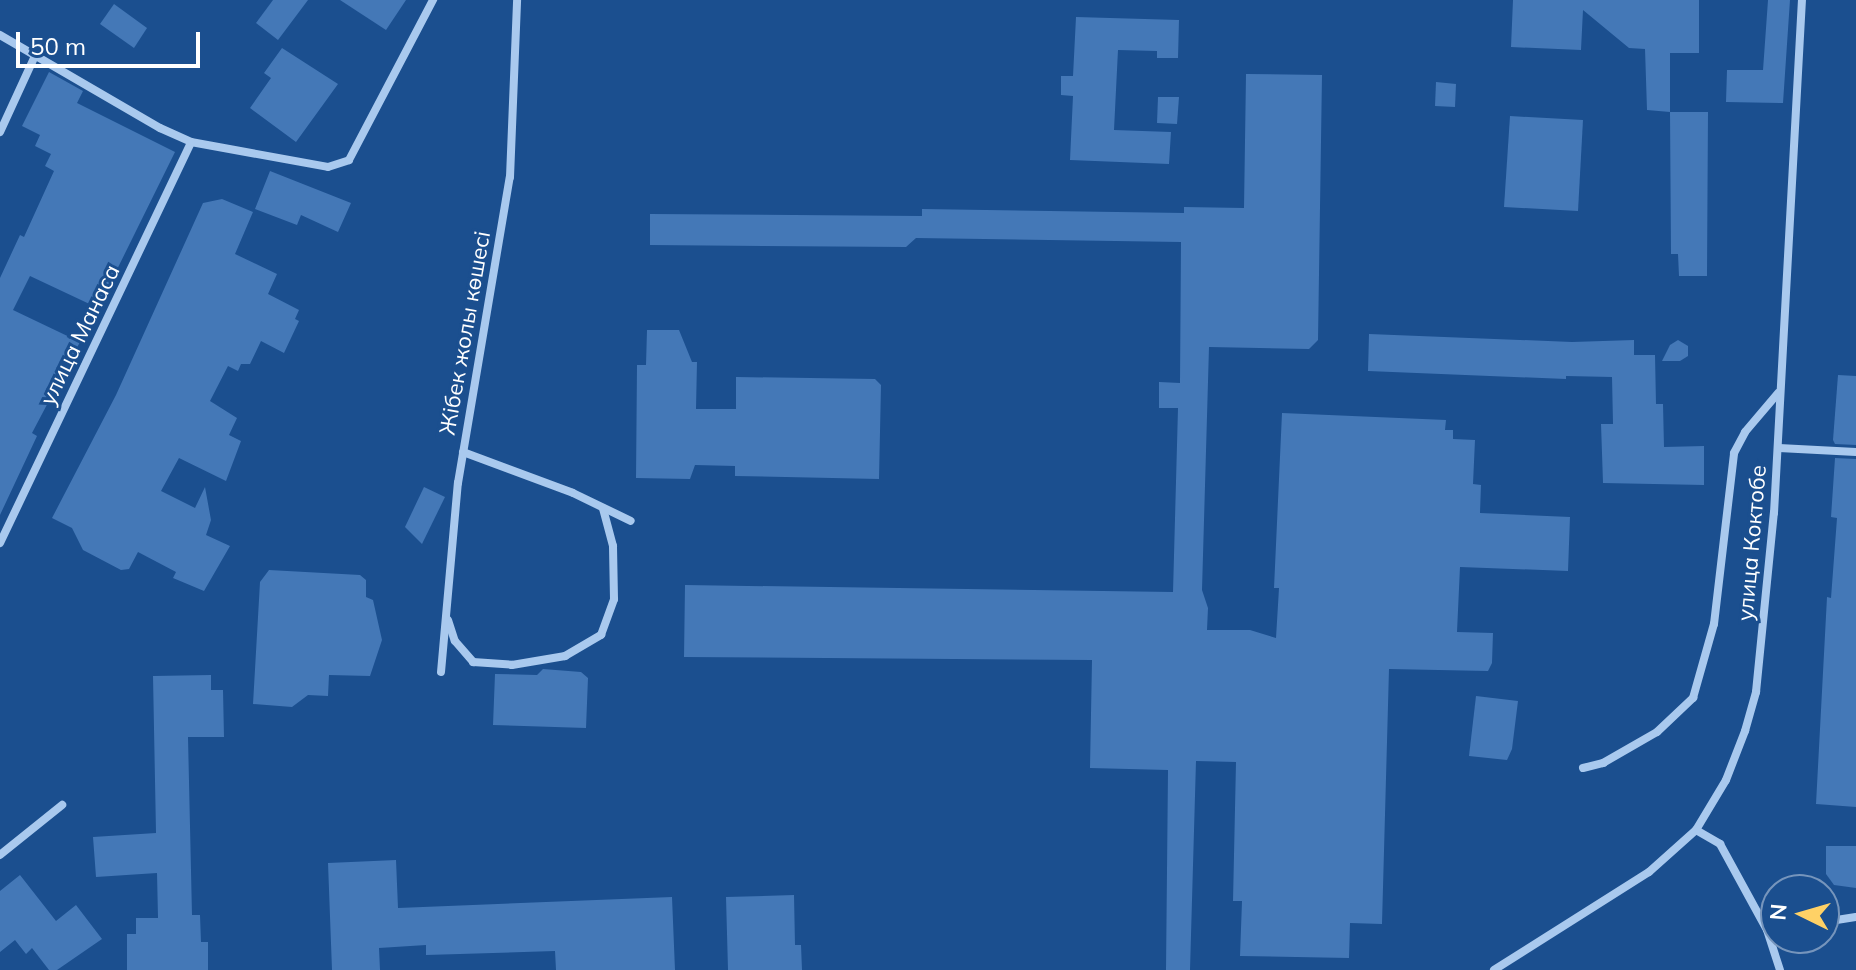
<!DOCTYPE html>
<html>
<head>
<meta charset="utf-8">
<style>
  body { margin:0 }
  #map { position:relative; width:1856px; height:970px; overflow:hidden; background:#1b4f8f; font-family:Mulish,sans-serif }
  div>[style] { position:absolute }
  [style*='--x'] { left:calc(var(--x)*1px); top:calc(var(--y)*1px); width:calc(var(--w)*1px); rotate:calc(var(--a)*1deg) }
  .building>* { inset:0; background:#4478b7 }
  .minor>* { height:8px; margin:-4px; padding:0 4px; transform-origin:4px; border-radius:4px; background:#a9c9ee }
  span { translate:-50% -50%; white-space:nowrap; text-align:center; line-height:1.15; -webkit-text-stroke:6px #1b4f8f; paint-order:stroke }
  .street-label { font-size:22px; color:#fff }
  .north { position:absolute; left:1760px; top:874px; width:80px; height:80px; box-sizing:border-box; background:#1b4f8f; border:2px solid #7695bc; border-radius:50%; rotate:275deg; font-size:22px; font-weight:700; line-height:32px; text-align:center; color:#fff }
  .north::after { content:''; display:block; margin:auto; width:28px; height:36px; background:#ffd166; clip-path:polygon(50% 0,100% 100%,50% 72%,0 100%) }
  .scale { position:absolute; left:16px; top:32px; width:184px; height:36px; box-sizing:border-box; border:4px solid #fff; border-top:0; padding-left:10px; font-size:24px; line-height:28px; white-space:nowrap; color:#fff; -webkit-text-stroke:6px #1b4f8f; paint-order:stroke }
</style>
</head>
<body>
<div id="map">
  <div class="building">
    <i style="clip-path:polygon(273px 0,308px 0,278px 40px,256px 23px)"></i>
    <i style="clip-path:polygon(340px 0,406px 0,386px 30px)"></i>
    <i style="clip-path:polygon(1513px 0,1699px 0,1699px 53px,1670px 53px,1670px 112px,1708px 112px,1707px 276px,1679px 276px,1678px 254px,1671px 254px,1670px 112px,1647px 110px,1645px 49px,1629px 48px,1583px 10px,1581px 50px,1511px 47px)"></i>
    <i style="clip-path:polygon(1768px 0,1790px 0,1783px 103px,1726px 102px,1727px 70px,1763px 70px)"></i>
    <i style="clip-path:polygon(114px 4px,147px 28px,134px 48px,100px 24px)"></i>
    <i style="clip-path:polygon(1076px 17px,1179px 20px,1178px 58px,1157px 58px,1157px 51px,1118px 50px,1114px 130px,1171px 132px,1169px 164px,1070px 160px,1073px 96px,1061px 95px,1061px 76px,1073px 76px)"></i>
    <i style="clip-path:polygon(282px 48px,338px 84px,296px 142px,250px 108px,271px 78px,264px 73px)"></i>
    <i style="clip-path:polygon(49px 72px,83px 91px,77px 103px,175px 152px,98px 308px,30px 276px,13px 310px,80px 342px,32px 433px,37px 436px,0 515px,0 278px,20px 235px,24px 237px,54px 171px,45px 166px,51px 154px,35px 146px,40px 135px,22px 126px)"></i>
    <i style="clip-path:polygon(1246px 74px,1322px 75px,1318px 340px,1309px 349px,1209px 347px,1202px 590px,1208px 608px,1207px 630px,1250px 630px,1276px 638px,1279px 588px,1274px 588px,1282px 413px,1446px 420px,1445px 430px,1453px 430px,1453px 439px,1475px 440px,1473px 484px,1481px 485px,1480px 513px,1570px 517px,1568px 571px,1460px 567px,1457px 632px,1493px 633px,1492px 663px,1488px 671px,1389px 669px,1382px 924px,1350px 923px,1349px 958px,1240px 956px,1242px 901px,1233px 901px,1236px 762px,1196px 761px,1190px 970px,1166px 970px,1168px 770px,1090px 768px,1092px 660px,684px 657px,685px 585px,1173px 592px,1178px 408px,1159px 408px,1159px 382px,1180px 383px,1181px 242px,916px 238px,906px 247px,650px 245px,650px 214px,922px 216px,922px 209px,1184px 213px,1184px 207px,1244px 208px)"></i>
    <i style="clip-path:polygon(1436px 82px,1456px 84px,1455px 107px,1435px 106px)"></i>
    <i style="clip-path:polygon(1158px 97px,1179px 97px,1177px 124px,1157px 123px)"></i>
    <i style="clip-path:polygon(1510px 116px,1583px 120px,1578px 211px,1504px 207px)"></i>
    <i style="clip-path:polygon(270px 171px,351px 203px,338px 232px,301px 215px,297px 225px,255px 209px)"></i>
    <i style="clip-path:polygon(222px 199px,253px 212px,235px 254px,277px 274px,268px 294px,299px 310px,295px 319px,299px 321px,284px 353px,261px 341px,250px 364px,241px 364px,238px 371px,228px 366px,210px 401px,237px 418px,229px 435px,241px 441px,226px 481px,179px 458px,161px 491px,195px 508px,205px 487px,211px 520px,206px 535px,230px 546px,204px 591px,173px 578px,176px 572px,138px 552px,129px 569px,121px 570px,83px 550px,72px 528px,52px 518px,116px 395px,203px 203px)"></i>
    <i style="clip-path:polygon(647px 330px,679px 330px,692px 362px,697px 362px,696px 409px,736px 409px,736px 377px,875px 379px,881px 385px,879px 479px,735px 476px,735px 466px,695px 465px,690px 479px,636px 478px,637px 365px,646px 365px)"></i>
    <i style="clip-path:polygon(1369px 334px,1572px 342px,1634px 340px,1634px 355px,1655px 355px,1656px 404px,1663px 404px,1664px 447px,1704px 446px,1704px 485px,1603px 483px,1601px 424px,1613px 424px,1612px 377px,1566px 376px,1566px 379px,1368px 371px)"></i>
    <i style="clip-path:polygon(1678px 340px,1688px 346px,1688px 356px,1680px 361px,1662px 361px,1670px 345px)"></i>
    <i style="clip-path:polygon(1838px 375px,1856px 376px,1856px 445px,1835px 444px,1833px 440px)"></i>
    <i style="clip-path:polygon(1835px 458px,1856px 459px,1856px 807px,1816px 804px,1827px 597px,1831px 598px,1837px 518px,1831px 517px)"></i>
    <i style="clip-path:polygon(424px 487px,445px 497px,422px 544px,405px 527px)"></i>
    <i style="clip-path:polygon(269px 570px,360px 575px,366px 580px,366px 597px,373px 600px,382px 640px,370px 676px,329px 675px,328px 696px,308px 695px,292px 707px,253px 704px,260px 582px)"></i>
    <i style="clip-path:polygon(543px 669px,581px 672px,588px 678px,586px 728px,493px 725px,495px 674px,537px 675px)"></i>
    <i style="clip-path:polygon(211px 675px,211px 690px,223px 690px,224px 737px,188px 737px,192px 915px,200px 915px,201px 942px,208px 942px,208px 970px,127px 970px,127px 934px,136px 934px,136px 918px,158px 918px,157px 873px,96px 877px,93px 837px,156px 833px,153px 676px)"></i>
    <i style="clip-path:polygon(1476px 696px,1518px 701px,1512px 749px,1507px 760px,1469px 756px)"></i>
    <i style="clip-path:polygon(1826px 846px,1856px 846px,1856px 888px,1834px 885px,1826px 874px)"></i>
    <i style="clip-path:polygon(396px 860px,398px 908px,672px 897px,675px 970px,556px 970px,555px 951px,426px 955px,426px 945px,379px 948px,380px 970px,332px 970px,328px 863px)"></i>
    <i style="clip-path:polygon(20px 875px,56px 921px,76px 905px,102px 939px,57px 970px,49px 970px,32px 948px,26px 954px,15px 940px,0 952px,0 891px)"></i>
    <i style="clip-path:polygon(794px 895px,795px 945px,801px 945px,802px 970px,728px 970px,726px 897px)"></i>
  </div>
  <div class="minor">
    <i style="--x:0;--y:35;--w:185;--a:30.2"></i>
    <i style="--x:160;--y:128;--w:34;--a:24"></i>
    <i style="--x:191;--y:142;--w:139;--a:10.3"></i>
    <i style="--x:328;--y:167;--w:22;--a:-18"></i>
    <i style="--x:349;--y:160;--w:181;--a:-62.3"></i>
    <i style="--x:0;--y:132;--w:84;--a:-65.3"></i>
    <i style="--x:1779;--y:448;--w:77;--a:3"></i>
    <i style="--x:463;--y:452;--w:117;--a:20.4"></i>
    <i style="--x:573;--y:493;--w:64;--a:25.8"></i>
    <i style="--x:0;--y:543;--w:444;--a:-64.5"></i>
    <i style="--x:448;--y:620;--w:22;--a:72"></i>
    <i style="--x:455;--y:641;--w:28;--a:49"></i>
    <i style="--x:473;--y:662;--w:39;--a:4"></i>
    <i style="--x:512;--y:665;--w:54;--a:-9.6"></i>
    <i style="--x:565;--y:656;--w:42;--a:-30.3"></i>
    <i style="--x:601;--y:635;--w:38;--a:-70"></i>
    <i style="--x:614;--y:599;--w:53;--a:-91.1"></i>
    <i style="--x:613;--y:546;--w:39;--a:-105"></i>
    <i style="--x:441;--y:672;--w:190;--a:-84.9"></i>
    <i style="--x:458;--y:483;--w:310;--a:-80.4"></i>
    <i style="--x:510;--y:177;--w:177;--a:-87.7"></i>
    <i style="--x:1583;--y:768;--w:21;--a:-14"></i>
    <i style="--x:1603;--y:763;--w:62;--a:-29.9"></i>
    <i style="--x:1657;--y:732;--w:50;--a:-43.4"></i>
    <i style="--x:1693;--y:698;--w:77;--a:-74.2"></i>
    <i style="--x:1714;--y:624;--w:172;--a:-83.3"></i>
    <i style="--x:1734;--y:453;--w:24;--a:-62"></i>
    <i style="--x:1745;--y:432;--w:52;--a:-49.6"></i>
    <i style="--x:1696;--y:830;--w:28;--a:30"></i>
    <i style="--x:1720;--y:844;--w:98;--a:61.3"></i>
    <i style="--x:1767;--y:930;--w:42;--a:72"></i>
    <i style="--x:0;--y:855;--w:80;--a:-38.9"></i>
    <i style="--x:1824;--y:922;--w:32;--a:-9"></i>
    <i style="--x:1494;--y:970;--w:183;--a:-32.3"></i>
    <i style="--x:1649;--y:872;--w:63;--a:-41.8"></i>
    <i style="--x:1696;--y:830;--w:58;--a:-59"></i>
    <i style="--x:1726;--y:780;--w:53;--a:-68.8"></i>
    <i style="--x:1745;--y:731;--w:41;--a:-74.2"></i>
    <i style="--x:1756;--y:692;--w:180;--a:-84.3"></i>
    <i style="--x:1774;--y:513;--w:514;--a:-86.88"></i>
  </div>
  <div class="street-label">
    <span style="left:465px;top:333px;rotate:-80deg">Жібек жолы көшесі</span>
    <span style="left:80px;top:335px;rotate:-64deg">улица Манаса</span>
    <span style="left:1752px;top:543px;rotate:-85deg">улица Коктобе</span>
  </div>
  <div class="north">N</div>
  <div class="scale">50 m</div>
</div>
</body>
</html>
